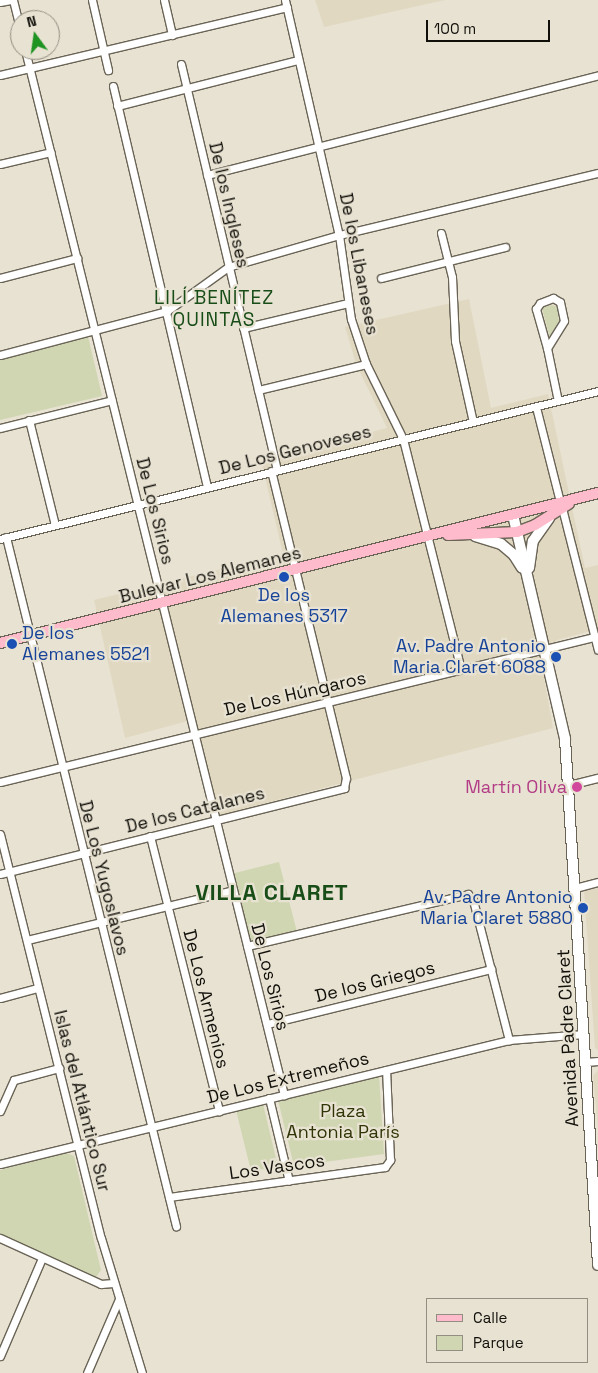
<!DOCTYPE html>
<html>
<head>
<meta charset="utf-8">
<style>
  body { margin:0 }
  #map { position:relative; width:598px; height:1373px; overflow:hidden; background:#e8e2d2; font-family:"Space Grotesk",sans-serif }
  div>[style] { position:absolute }
  [style*='--x'] { left:calc(var(--x)*1px); top:calc(var(--y)*1px); width:calc(var(--w)*1px); rotate:calc(var(--a)*1deg) }
  .built>* { inset:0; background:#e1d8c1 }
  .green>* { inset:0; background:#cfd6b1 }
  .roads { filter:drop-shadow(1px 0 #6a6456) drop-shadow(-1px 0 #6a6456) drop-shadow(0 1px #6a6456) drop-shadow(0 -1px #6a6456) }
  .minor>* { height:7px; margin:-3.5px; padding:0 3.5px; transform-origin:3.5px; border-radius:3.5px; background:#fff }
  .secondary>* { height:10px; margin:-5px; padding:0 5px; transform-origin:5px; border-radius:5px; background:#fff }
  .primary>* { height:10px; margin:-5px; padding:0 5px; transform-origin:5px; border-radius:5px; background:#febbcb }
  .dots>* { width:14px; height:14px; translate:-50% -50%; box-sizing:border-box; border:2px solid #e8e2d2; border-radius:50% }
  span { translate:-50% -50%; white-space:nowrap; text-align:center; line-height:1.15; -webkit-text-stroke:4.5px #e8e2d2; paint-order:stroke }
  .street-label { font-size:18px; color:#110f0a }
  .transit-label { font-size:18px; color:#164399 }
  .left { translate:0 -50%; text-align:left }
  .right { translate:-100% -50%; text-align:right }
  .hotel-label { font-size:18px; color:#b23c85 }
  .park-label { font-size:18px; color:#303507 }
  .neighbourhood-label { font-size:19px; color:#194d18; letter-spacing:1px }
  .district-label { font-size:22px; color:#194d18; font-weight:700; letter-spacing:1px }
  .legend { position:absolute; left:426px; top:1298px; width:162px; height:65px; box-sizing:border-box; background:#e8e2d2; border:1px solid #928e82; margin:0; padding:6px 9px; list-style:none; font-size:15px; color:#110f0a }
  .legend li { display:flex; align-items:center; gap:10px; height:25px }
  .legend b { width:25px; border:1px solid #928e82 }
  .north { position:absolute; left:10px; top:10px; width:50px; height:50px; box-sizing:border-box; background:#e8e2d2; border:1px solid #928e82; border-radius:50%; rotate:346deg; font-size:14px; font-weight:700; line-height:20px; text-align:center; color:#110f0a }
  .north::after { content:''; display:block; margin:auto; width:18px; height:22px; background:#1f9422; clip-path:polygon(50% 0,100% 100%,50% 72%,0 100%) }
  .scale { position:absolute; left:426px; top:20px; width:124px; height:22px; box-sizing:border-box; border:2px solid #110f0a; border-top:0; padding-left:6px; font-size:15px; line-height:18px; white-space:nowrap; color:#110f0a; -webkit-text-stroke:4px #e8e2d2; paint-order:stroke }
</style>
</head>
<body>
<div id="map">
  <div class="built">
    <i style="clip-path:polygon(315px 0,445px 0,324px 27px)"></i>
    <i style="clip-path:polygon(469px 299px,491px 408px,548px 394px,585px 568px,598px 565px,598px 629px,557px 640px,541px 661px,553px 728px,220px 815px,195px 719px,125px 738px,94px 600px,283px 554px,261px 460px,387px 428px,356px 364px,345px 327px)"></i>
    <i style="clip-path:polygon(598px 888px,598px 1050px,595px 1048px,584px 891px)"></i>
    <i style="clip-path:polygon(598px 1070px,598px 1129px,593px 1076px)"></i>
  </div>
  <div class="green">
    <i style="clip-path:polygon(552px 305px,557px 307px,559px 321px,550px 338px,542px 308px)"></i>
    <i style="clip-path:polygon(87px 332px,102px 396px,0 420px,0 353px)"></i>
    <i style="clip-path:polygon(279px 862px,297px 932px,249px 943px,231px 874px)"></i>
    <i style="clip-path:polygon(379px 1075px,384px 1154px,294px 1166px,278px 1100px)"></i>
    <i style="clip-path:polygon(263px 1104px,278px 1167px,251px 1171px,236px 1110px)"></i>
    <i style="clip-path:polygon(66px 1153px,74px 1156px,95px 1245px,101px 1270px,96px 1277px,0 1235px,0 1170px)"></i>
  </div>
  <div class="roads">
    <div class="minor">
      <i style="--x:13;--y:0;--w:30;--a:76"></i>
      <i style="--x:92;--y:0;--w:72;--a:77.1"></i>
      <i style="--x:164;--y:0;--w:36;--a:77"></i>
      <i style="--x:285;--y:0;--w:241;--a:77.1"></i>
      <i style="--x:339;--y:235;--w:85;--a:81.9"></i>
      <i style="--x:351;--y:319;--w:47;--a:71.6"></i>
      <i style="--x:366;--y:364;--w:84;--a:63.7"></i>
      <i style="--x:403;--y:439;--w:238;--a:75.9"></i>
      <i style="--x:0;--y:2;--w:11;--a:-10"></i>
      <i style="--x:25;--y:50;--w:1077;--a:76.08"></i>
      <i style="--x:181;--y:64;--w:417;--a:76.7"></i>
      <i style="--x:0;--y:75;--w:295;--a:-13.3"></i>
      <i style="--x:113;--y:86;--w:412;--a:76.8"></i>
      <i style="--x:117;--y:106;--w:187;--a:-14.3"></i>
      <i style="--x:0;--y:164;--w:52;--a:-13.2"></i>
      <i style="--x:207;--y:175;--w:404;--a:-14.3"></i>
      <i style="--x:441;--y:233;--w:45;--a:76"></i>
      <i style="--x:452;--y:277;--w:64;--a:87.3"></i>
      <i style="--x:455;--y:341;--w:83;--a:77.5"></i>
      <i style="--x:0;--y:278;--w:80;--a:-14.6"></i>
      <i style="--x:381;--y:278;--w:128;--a:-14"></i>
      <i style="--x:243;--y:328;--w:108;--a:-13.4"></i>
      <i style="--x:547;--y:348;--w:41;--a:-105.8"></i>
      <i style="--x:536;--y:309;--w:7;--a:-56"></i>
      <i style="--x:540;--y:303;--w:14;--a:-21"></i>
      <i style="--x:553;--y:298;--w:8;--a:30"></i>
      <i style="--x:560;--y:302;--w:19;--a:78"></i>
      <i style="--x:564;--y:321;--w:32;--a:122"></i>
      <i style="--x:547;--y:348;--w:54;--a:78.3"></i>
      <i style="--x:0;--y:355;--w:173;--a:-14.8"></i>
      <i style="--x:167;--y:311;--w:75;--a:-35.8"></i>
      <i style="--x:228;--y:267;--w:116;--a:-16.1"></i>
      <i style="--x:339;--y:235;--w:266;--a:-13.5"></i>
      <i style="--x:258;--y:390;--w:111;--a:-13.5"></i>
      <i style="--x:536;--y:407;--w:98;--a:75.8"></i>
      <i style="--x:29;--y:420;--w:108;--a:76.1"></i>
      <i style="--x:0;--y:428;--w:115;--a:-14"></i>
      <i style="--x:562;--y:508;--w:146;--a:75.8"></i>
      <i style="--x:6;--y:537;--w:710;--a:76.14"></i>
      <i style="--x:0;--y:539;--w:616;--a:-13.9"></i>
      <i style="--x:0;--y:782;--w:616;--a:-13.72"></i>
      <i style="--x:569;--y:785;--w:30;--a:-14"></i>
      <i style="--x:0;--y:834;--w:416;--a:76"></i>
      <i style="--x:101;--y:1238;--w:141;--a:73.1"></i>
      <i style="--x:150;--y:836;--w:284;--a:75.9"></i>
      <i style="--x:0;--y:874;--w:355;--a:-14"></i>
      <i style="--x:344;--y:788;--w:10;--a:-79"></i>
      <i style="--x:346;--y:778;--w:316;--a:-103.7"></i>
      <i style="--x:575;--y:888;--w:24;--a:-15"></i>
      <i style="--x:27;--y:940;--w:212;--a:-13.6"></i>
      <i style="--x:247;--y:946;--w:227;--a:-13.2"></i>
      <i style="--x:468;--y:894;--w:8;--a:50"></i>
      <i style="--x:473;--y:900;--w:145;--a:75.6"></i>
      <i style="--x:0;--y:998;--w:39;--a:-15"></i>
      <i style="--x:267;--y:1024;--w:231;--a:-13.8"></i>
      <i style="--x:586;--y:1062;--w:12;--a:-5"></i>
      <i style="--x:269;--y:1098;--w:85;--a:76.5"></i>
      <i style="--x:0;--y:1111;--w:34;--a:-66"></i>
      <i style="--x:14;--y:1080;--w:47;--a:-14.9"></i>
      <i style="--x:0;--y:1164;--w:524;--a:-13.69"></i>
      <i style="--x:509;--y:1040;--w:75;--a:-4.6"></i>
      <i style="--x:169;--y:1197;--w:218;--a:-7.9"></i>
      <i style="--x:385;--y:1167;--w:9;--a:-54"></i>
      <i style="--x:390;--y:1160;--w:90;--a:-92.5"></i>
      <i style="--x:0;--y:1238;--w:111;--a:24.5"></i>
      <i style="--x:101;--y:1284;--w:12;--a:-5"></i>
      <i style="--x:0;--y:1356;--w:107;--a:-66.8"></i>
      <i style="--x:87;--y:1373;--w:81;--a:-66.6"></i>
    </div>
    <div class="secondary">
      <i style="--x:513;--y:515;--w:230;--a:76.9"></i>
      <i style="--x:565;--y:739;--w:527;--a:86.41"></i>
      <i style="--x:475;--y:536;--w:27;--a:17"></i>
      <i style="--x:501;--y:544;--w:17;--a:40"></i>
      <i style="--x:514;--y:555;--w:15;--a:58"></i>
      <i style="--x:529;--y:568;--w:27;--a:-82"></i>
      <i style="--x:533;--y:541;--w:28;--a:-55"></i>
    </div>
    <div class="primary">
      <i style="--x:448;--y:535;--w:69;--a:-2.5"></i>
      <i style="--x:517;--y:532;--w:19;--a:-21"></i>
      <i style="--x:535;--y:525;--w:40;--a:-32"></i>
      <i style="--x:0;--y:643;--w:617;--a:-14.08"></i>
    </div>
  </div>
  <div class="dots">
    <i style="left:284px;top:577px;background:#1a4fb4"></i>
    <i style="left:12px;top:644px;background:#1a4fb4"></i>
    <i style="left:556px;top:657px;background:#1a4fb4"></i>
    <i style="left:577px;top:787px;background:#d1479c"></i>
    <i style="left:583px;top:908px;background:#1a4fb4"></i>
  </div>
  <div class="street-label">
    <span style="left:229px;top:205px;rotate:77deg">De los Ingleses</span>
    <span style="left:359px;top:264px;rotate:79deg">De los Libaneses</span>
    <span style="left:295px;top:450px;rotate:-14deg">De Los Genoveses</span>
    <span style="left:155px;top:511px;rotate:76deg">De Los Sirios</span>
    <span style="left:210px;top:575px;rotate:-14deg">Bulevar Los Alemanes</span>
    <span style="left:295px;top:694px;rotate:-13deg">De Los Húngaros</span>
    <span style="left:195px;top:810px;rotate:-14deg">De los Catalanes</span>
    <span style="left:104px;top:878px;rotate:76deg">De Los Yugoslavos</span>
    <span style="left:270px;top:977px;rotate:76deg">De Los Sirios</span>
    <span style="left:375px;top:982px;rotate:-14deg">De los Griegos</span>
    <span style="left:206px;top:999px;rotate:76deg">De Los Armenios</span>
    <span style="left:568px;top:1038px;rotate:-93deg">Avenida Padre Claret</span>
    <span style="left:288px;top:1078px;rotate:-14deg">De Los Extremeños</span>
    <span style="left:82px;top:1101px;rotate:76deg">Islas del Atlántico Sur</span>
    <span style="left:277px;top:1167px;rotate:-8deg">Los Vascos</span>
  </div>
  <div class="transit-label">
    <span style="left:284px;top:606px">De los<br>Alemanes 5317</span>
    <span class="left" style="left:22px;top:644px">De los<br>Alemanes 5521</span>
    <span class="right" style="left:546px;top:657px">Av. Padre Antonio<br>Maria Claret 6088</span>
    <span class="right" style="left:573px;top:908px">Av. Padre Antonio<br>Maria Claret 5880</span>
  </div>
  <div class="hotel-label">
    <span class="right" style="left:567px;top:787px">Martín Oliva</span>
  </div>
  <div class="park-label">
    <span style="left:343px;top:1122px">Plaza<br>Antonia París</span>
  </div>
  <div class="neighbourhood-label">
    <span style="left:214px;top:309px">LILÍ BENÍTEZ<br>QUINTAS</span>
  </div>
  <div class="district-label">
    <span style="left:272px;top:893px">VILLA CLARET</span>
  </div>
  <ul class="legend">
  <li><b style="height:6px;background:#febbcb"></b>Calle</li>
  <li><b style="height:14px;background:#cfd6b1"></b>Parque</li>
  </ul>
  <div class="north">N</div>
  <div class="scale">100 m</div>
</div>
</body>
</html>
